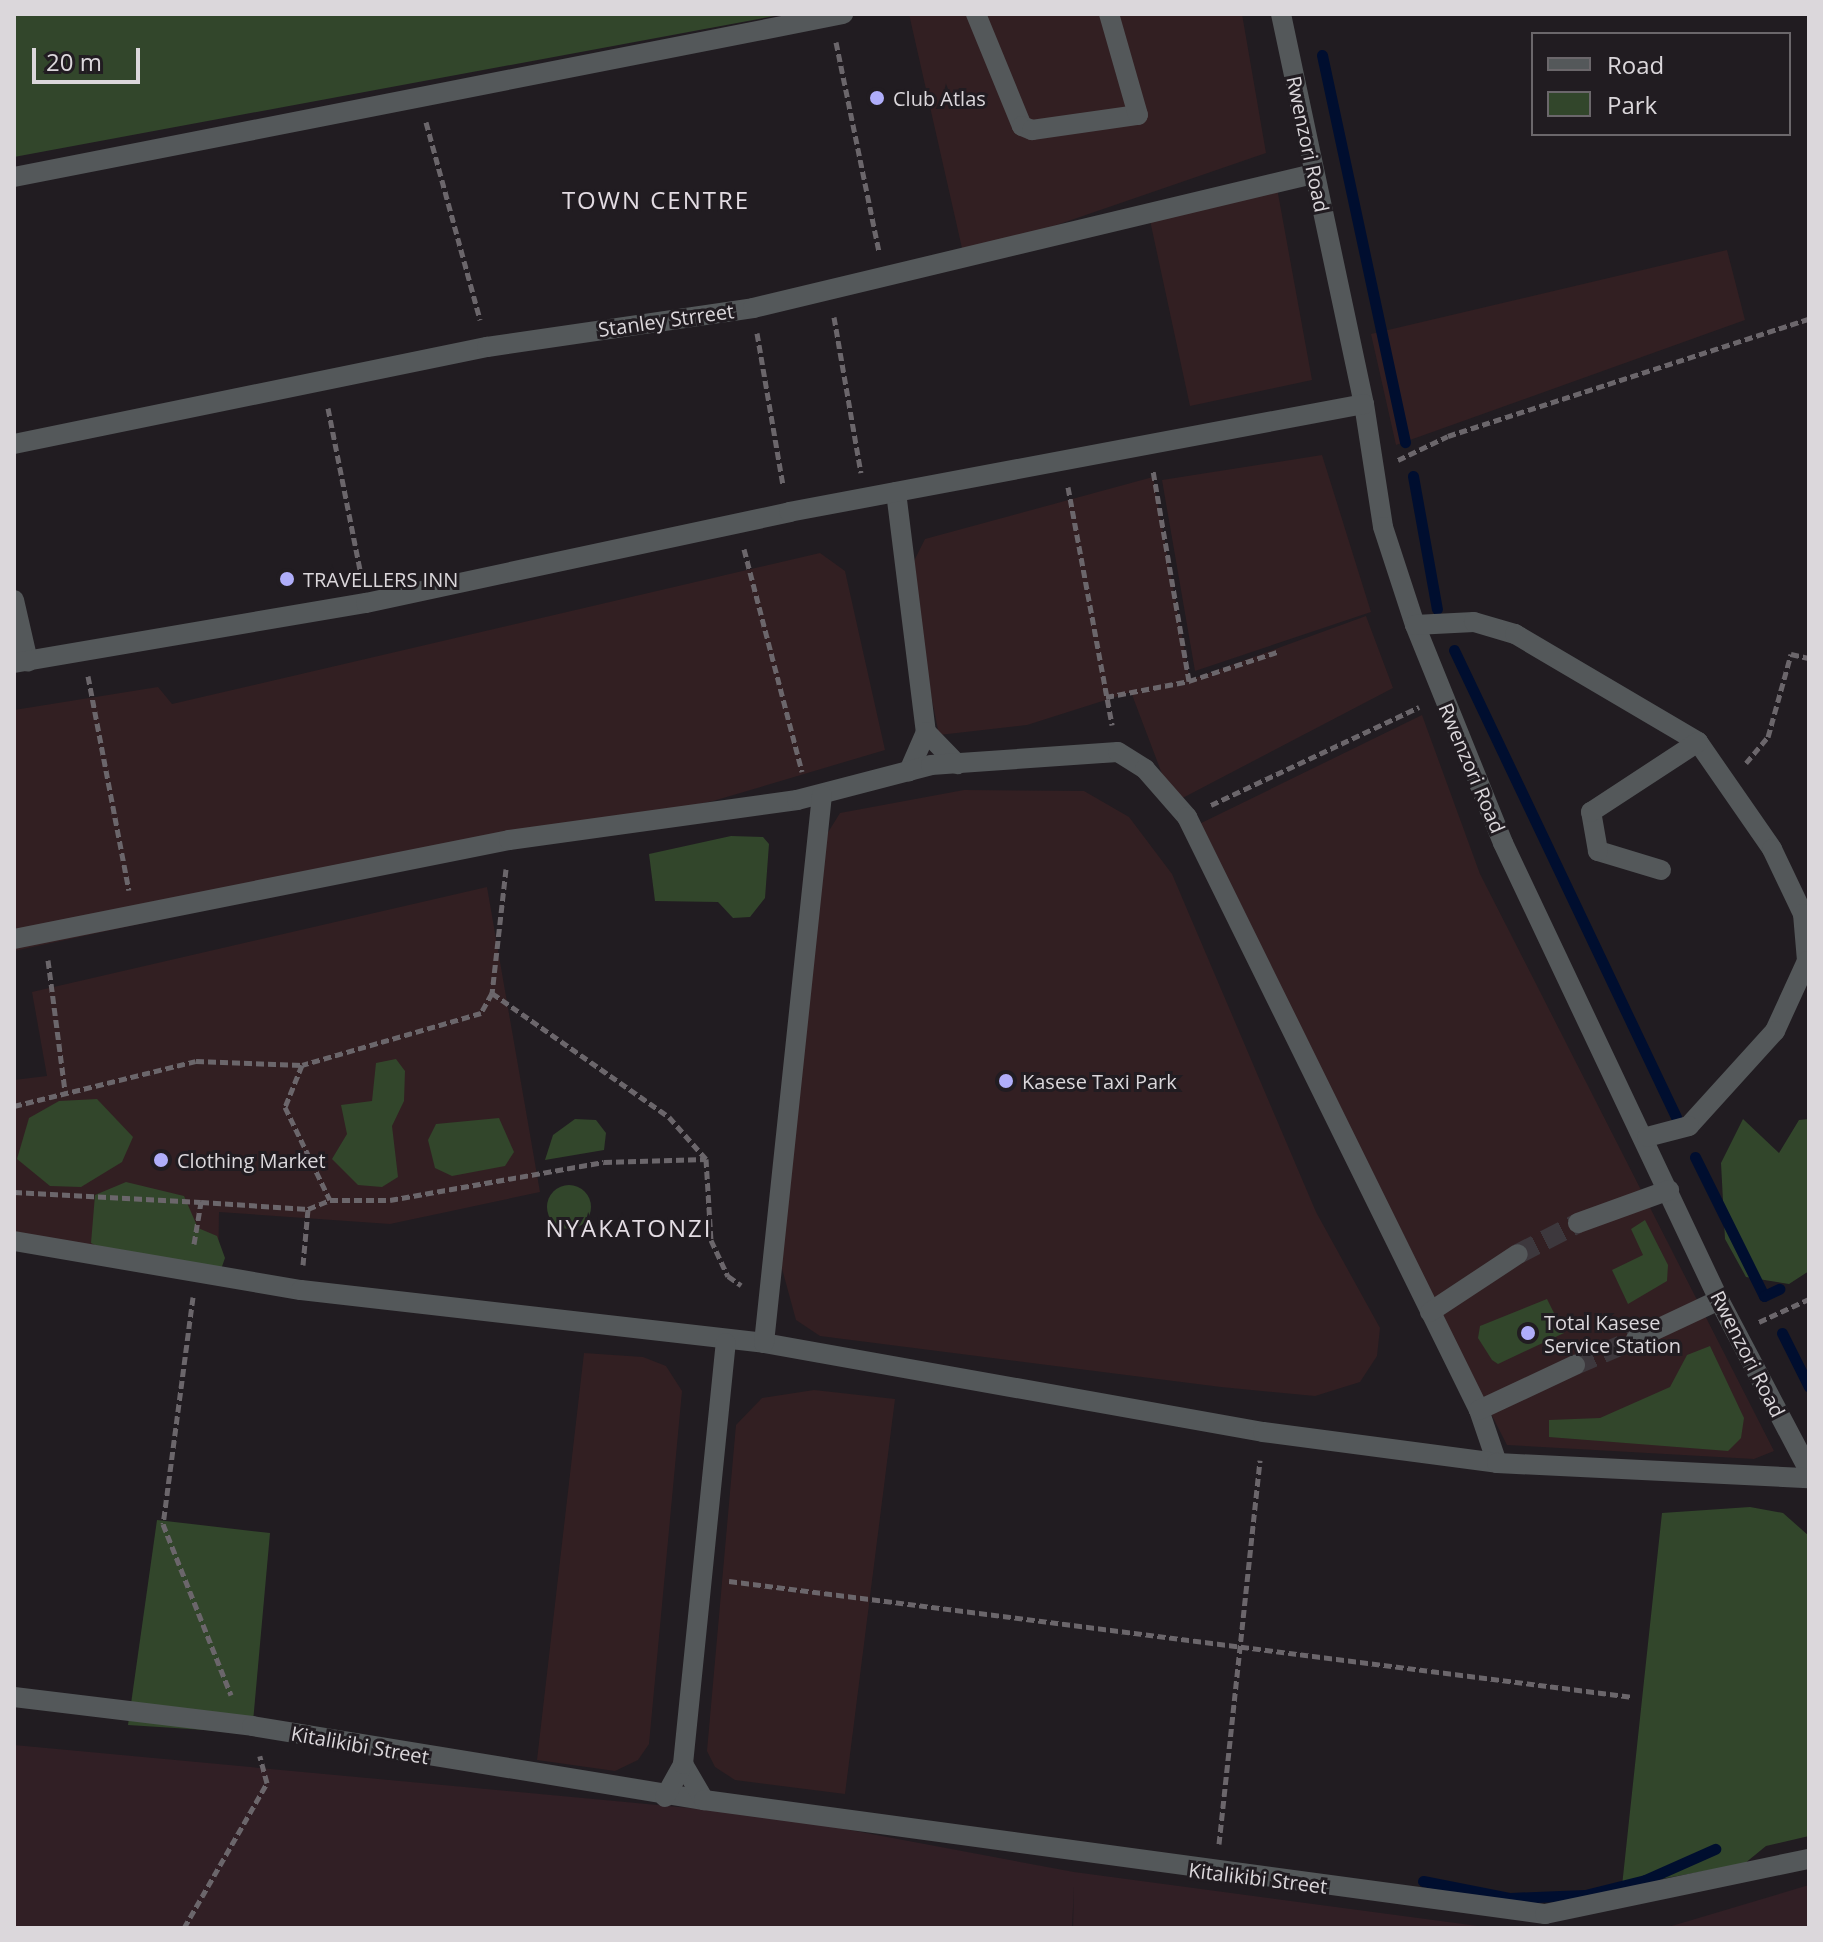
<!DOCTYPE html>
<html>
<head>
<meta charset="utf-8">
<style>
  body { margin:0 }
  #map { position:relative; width:1823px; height:1942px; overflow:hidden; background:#211c21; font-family:"Open Sans",sans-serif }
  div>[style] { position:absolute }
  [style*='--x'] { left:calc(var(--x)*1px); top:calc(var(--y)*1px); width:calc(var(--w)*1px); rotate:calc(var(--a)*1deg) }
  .commercial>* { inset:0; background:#321f22 }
  .industrial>* { inset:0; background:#311f25 }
  .green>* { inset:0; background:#32462b }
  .round { border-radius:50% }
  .stream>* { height:11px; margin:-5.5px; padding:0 5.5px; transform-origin:5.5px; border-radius:5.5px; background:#000e2f }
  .minor-tunnel>* { height:20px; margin-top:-10px; transform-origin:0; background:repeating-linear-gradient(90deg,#3d383d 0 20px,transparent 0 30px) }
  .path>* { height:5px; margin-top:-2.5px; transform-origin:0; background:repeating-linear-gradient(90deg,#6b666b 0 8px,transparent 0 12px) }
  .minor>* { height:20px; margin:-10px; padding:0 10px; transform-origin:10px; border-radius:10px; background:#54585a }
  .dots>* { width:22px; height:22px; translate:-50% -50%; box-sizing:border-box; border:4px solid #211c21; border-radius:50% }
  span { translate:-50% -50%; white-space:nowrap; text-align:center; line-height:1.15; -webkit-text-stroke:6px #211c21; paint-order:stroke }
  .poi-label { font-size:20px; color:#dbd7db }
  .left { translate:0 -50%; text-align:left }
  .street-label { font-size:20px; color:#dbd7db }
  .quarter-label { font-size:24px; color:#e3dce3; letter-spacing:2px }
  .frame { position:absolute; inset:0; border:16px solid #dbd7db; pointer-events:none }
  .legend { position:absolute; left:1531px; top:32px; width:260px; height:104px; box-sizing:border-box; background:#211c21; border:2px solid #6b676b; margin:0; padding:10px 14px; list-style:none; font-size:24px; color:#dbd7db }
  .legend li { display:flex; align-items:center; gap:16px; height:40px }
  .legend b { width:40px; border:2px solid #6b676b }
  .scale { position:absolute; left:32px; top:48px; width:108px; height:36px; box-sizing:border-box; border:4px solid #dbd7db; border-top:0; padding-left:10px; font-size:24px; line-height:28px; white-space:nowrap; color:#dbd7db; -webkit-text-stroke:6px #211c21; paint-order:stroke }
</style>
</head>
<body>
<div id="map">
  <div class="commercial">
    <i style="clip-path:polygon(909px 14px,1242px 14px,1266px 153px,964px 257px)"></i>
    <i style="clip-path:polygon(1277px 188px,1312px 380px,1190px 406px,1148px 211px)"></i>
    <i style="clip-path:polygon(1727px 250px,1745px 320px,1396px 445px,1371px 334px)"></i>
    <i style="clip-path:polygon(1322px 455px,1371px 612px,1195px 671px,1162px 480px)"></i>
    <i style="clip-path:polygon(1153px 477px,1190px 680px,1366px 616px,1393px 688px,1173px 803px,1131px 692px,1027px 725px,939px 735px,907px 575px,925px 539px)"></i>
    <i style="clip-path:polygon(820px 553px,845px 571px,885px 750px,713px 801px,14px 951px,14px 710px,158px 687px,172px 704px)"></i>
    <i style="clip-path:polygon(1422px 715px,1480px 874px,1774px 1451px,1754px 1459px,1507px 1445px,1191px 828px)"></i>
    <i style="clip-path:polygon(964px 790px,1084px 791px,1129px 817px,1172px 874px,1316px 1212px,1380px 1328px,1377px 1356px,1360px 1382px,1315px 1396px,1221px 1387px,820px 1336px,796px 1320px,781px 1265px,827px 834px,840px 813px)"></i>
    <i style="clip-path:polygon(487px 887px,540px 1192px,390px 1224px,219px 1212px,218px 1278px,14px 1248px,14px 1080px,47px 1076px,32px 992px)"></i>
    <i style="clip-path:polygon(584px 1353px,643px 1357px,666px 1366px,682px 1391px,649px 1744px,638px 1760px,615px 1771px,537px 1760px)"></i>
    <i style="clip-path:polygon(814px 1390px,895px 1399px,845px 1794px,735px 1780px,715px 1767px,707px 1751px,736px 1425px,762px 1398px)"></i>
  </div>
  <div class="industrial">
    <i style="clip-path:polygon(14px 1745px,775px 1816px,1074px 1872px,1493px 1928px,1073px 1928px,1074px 1886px,1072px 1928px,14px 1928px)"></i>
    <i style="clip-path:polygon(1809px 1885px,1809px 1928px,1665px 1928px)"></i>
  </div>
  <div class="green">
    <i style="clip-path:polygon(14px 14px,785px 14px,14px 157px)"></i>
    <i style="clip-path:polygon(731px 836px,763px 837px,769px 844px,765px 898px,750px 917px,733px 918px,718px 902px,655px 901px,649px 854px)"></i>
    <i style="clip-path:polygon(396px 1059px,405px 1071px,404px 1101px,392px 1126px,398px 1177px,382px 1187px,358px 1185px,332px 1159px,347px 1134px,341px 1105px,372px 1101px,376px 1063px)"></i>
    <i style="clip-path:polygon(97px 1099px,133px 1137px,122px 1162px,81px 1187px,50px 1186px,17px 1159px,29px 1118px,59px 1101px)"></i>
    <i style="clip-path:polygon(499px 1118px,514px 1152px,505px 1166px,452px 1176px,435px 1168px,428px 1140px,436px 1124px)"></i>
    <i style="clip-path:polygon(575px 1119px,596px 1120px,606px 1133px,604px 1150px,545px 1160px,553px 1135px)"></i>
    <i style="clip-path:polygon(1743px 1119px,1779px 1153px,1799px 1120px,1809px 1119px,1809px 1271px,1789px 1284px,1746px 1277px,1725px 1239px,1721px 1163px)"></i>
    <i style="clip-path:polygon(126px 1182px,184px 1196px,198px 1228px,217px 1236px,225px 1258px,218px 1278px,122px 1259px,91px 1243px,95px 1195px)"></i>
    <i class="round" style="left:547px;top:1185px;width:44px;height:44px"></i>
    <i style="clip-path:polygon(1645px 1220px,1668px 1265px,1667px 1281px,1628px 1304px,1612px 1270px,1643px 1255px,1631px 1229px)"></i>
    <i style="clip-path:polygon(1547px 1299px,1564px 1333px,1498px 1364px,1492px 1360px,1478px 1338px,1480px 1326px)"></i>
    <i style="clip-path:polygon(1710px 1346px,1744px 1418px,1741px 1438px,1728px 1451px,1549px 1437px,1549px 1420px,1600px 1418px,1670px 1387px,1687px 1355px)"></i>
    <i style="clip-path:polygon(1750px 1507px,1783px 1513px,1809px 1536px,1809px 1836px,1766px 1846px,1744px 1864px,1622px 1886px,1662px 1513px)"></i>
    <i style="clip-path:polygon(157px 1520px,270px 1533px,252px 1733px,128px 1725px)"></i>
  </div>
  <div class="stream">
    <i style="--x:1322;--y:55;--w:396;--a:77.9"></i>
    <i style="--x:1413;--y:476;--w:135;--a:79.8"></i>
    <i style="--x:1454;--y:650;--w:517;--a:64.57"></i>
    <i style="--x:1695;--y:1157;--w:155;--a:63.6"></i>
    <i style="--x:1764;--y:1296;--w:17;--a:-25"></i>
    <i style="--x:1782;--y:1333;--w:60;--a:63.4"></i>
    <i style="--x:1423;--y:1881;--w:89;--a:11.1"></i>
    <i style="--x:1510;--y:1898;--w:75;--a:-2.3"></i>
    <i style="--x:1585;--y:1895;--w:62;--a:-14"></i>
    <i style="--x:1645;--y:1880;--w:77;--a:-23.9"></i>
  </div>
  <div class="minor-tunnel">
    <i style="--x:1518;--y:1254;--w:68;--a:-27.3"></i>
    <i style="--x:1575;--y:1365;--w:66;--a:-23.1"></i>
  </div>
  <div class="path">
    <i style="--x:836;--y:42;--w:213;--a:78.4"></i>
    <i style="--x:426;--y:122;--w:205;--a:74.7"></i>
    <i style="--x:834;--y:317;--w:158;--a:80.2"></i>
    <i style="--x:757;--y:333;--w:154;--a:80.3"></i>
    <i style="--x:328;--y:408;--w:170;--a:78.8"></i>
    <i style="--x:1398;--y:460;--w:55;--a:-25.6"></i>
    <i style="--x:1448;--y:436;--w:379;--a:-18"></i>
    <i style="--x:1068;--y:487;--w:242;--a:79.5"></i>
    <i style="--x:744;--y:549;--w:230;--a:75.4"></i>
    <i style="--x:88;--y:676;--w:218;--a:79.2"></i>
    <i style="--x:1189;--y:681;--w:93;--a:-18.2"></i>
    <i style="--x:1106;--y:697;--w:85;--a:-10.9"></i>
    <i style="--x:1189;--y:681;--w:214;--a:-99.7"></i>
    <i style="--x:1746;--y:763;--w:34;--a:-50"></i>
    <i style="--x:1768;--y:737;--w:86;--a:-74.5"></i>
    <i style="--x:1791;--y:654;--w:18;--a:13"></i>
    <i style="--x:1211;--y:805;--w:230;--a:-25.2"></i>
    <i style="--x:506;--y:869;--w:125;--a:96.4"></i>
    <i style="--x:492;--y:993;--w:23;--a:119"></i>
    <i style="--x:481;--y:1013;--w:186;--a:163.8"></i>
    <i style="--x:302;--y:1065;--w:45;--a:112"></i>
    <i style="--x:285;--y:1107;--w:103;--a:64.2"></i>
    <i style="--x:330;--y:1200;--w:60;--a:0"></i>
    <i style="--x:390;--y:1200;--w:217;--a:-10.1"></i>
    <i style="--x:604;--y:1162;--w:102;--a:-1.7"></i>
    <i style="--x:48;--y:960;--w:132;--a:82.6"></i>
    <i style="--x:492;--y:993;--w:216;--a:35"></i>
    <i style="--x:669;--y:1117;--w:56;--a:48.6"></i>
    <i style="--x:706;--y:1159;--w:81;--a:86.5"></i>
    <i style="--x:711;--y:1240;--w:40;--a:65"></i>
    <i style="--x:728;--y:1276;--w:16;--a:35"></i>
    <i style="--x:14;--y:1106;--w:187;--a:-13.9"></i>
    <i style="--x:196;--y:1061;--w:106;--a:2.2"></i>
    <i style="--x:14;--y:1192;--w:187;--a:3.1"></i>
    <i style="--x:194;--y:1244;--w:43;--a:-80.5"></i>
    <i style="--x:201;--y:1202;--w:107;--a:3.7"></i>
    <i style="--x:308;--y:1209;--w:24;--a:-22"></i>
    <i style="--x:303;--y:1265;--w:56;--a:-84.9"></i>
    <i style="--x:193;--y:1297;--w:229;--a:97.5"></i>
    <i style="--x:163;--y:1524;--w:184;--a:68.3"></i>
    <i style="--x:1759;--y:1322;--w:55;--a:-24.7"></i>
    <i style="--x:729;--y:1581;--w:911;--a:7.31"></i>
    <i style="--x:1219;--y:1844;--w:386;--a:-83.9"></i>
    <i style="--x:184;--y:1928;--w:167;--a:-60.2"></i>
    <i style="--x:267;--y:1783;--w:28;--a:-105"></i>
  </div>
  <div class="minor">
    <i style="--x:976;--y:14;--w:121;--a:67.7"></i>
    <i style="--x:1022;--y:126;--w:11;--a:22"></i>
    <i style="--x:1032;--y:130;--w:107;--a:-8.1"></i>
    <i style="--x:1138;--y:115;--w:105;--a:-106"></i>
    <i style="--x:1281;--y:14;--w:399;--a:78"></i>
    <i style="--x:1364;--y:404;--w:124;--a:81.2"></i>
    <i style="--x:1383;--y:527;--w:103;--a:71.9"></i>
    <i style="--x:1415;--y:625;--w:235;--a:68"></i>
    <i style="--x:1503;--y:843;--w:505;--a:64.7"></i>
    <i style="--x:1719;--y:1300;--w:193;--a:62.2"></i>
    <i style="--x:14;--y:177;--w:845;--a:-11.12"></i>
    <i style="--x:14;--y:444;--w:483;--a:-11.6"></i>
    <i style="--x:487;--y:347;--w:269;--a:-8.3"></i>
    <i style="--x:753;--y:308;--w:576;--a:-13.46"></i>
    <i style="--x:896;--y:492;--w:242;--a:82.9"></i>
    <i style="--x:926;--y:732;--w:43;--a:113.6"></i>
    <i style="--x:14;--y:600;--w:63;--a:77.1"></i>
    <i style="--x:1415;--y:625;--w:59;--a:-2.9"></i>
    <i style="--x:1474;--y:622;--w:43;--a:16.3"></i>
    <i style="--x:1515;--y:634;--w:212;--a:30.5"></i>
    <i style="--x:1698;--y:742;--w:130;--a:55.3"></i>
    <i style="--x:1772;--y:849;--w:72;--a:64.5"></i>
    <i style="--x:1803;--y:914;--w:47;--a:85.1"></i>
    <i style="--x:1807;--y:961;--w:77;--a:114.6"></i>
    <i style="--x:1775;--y:1031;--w:128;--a:132.2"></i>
    <i style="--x:1689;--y:1126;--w:43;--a:165.3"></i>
    <i style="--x:14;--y:663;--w:357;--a:-9.7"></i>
    <i style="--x:366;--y:603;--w:433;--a:-12.1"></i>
    <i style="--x:789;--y:512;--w:585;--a:-10.64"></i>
    <i style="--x:926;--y:732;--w:45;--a:45.9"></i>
    <i style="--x:1661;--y:870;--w:66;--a:-163.2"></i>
    <i style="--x:1598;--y:851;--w:40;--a:-100"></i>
    <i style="--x:1591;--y:812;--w:128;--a:-33.2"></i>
    <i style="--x:14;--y:939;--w:505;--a:-11.31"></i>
    <i style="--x:509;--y:840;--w:291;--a:-7.9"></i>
    <i style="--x:797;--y:800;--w:138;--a:-14.6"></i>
    <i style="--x:931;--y:765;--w:187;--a:-4"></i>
    <i style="--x:1118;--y:752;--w:32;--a:32"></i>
    <i style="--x:1145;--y:769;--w:64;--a:48.8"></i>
    <i style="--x:1187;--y:817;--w:661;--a:63.78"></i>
    <i style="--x:1479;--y:1410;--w:56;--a:71.2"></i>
    <i style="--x:1578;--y:1223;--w:97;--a:-19.9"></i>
    <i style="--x:14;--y:1241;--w:291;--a:9.7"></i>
    <i style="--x:301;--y:1290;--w:466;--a:6.5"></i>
    <i style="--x:764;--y:1343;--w:507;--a:10.11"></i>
    <i style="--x:1263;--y:1432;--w:236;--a:7.5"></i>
    <i style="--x:1497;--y:1463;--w:312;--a:2.8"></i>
    <i style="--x:1430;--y:1312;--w:105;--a:-33.4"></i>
    <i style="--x:1636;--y:1339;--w:92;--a:-25.2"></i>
    <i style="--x:764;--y:1343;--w:551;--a:-83.96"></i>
    <i style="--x:1479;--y:1410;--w:106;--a:-25.1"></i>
    <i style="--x:14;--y:1697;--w:240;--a:6.9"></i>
    <i style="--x:252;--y:1726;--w:458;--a:9.3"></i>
    <i style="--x:683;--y:1764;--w:42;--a:59.7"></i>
    <i style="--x:704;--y:1800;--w:849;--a:7.72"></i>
    <i style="--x:1545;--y:1914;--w:270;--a:-11.8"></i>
    <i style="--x:665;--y:1797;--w:38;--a:-61"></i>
    <i style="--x:683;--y:1764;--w:423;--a:-84.2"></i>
  </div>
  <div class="dots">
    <i style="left:877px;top:98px;background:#b0aefa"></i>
    <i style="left:287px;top:579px;background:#b0aefa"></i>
    <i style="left:1006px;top:1081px;background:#b0aefa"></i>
    <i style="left:161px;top:1160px;background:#b0aefa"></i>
    <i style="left:1528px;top:1333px;background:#b0aefa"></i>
  </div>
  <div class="poi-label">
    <span class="left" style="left:893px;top:98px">Club Atlas</span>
    <span class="left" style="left:303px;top:579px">TRAVELLERS INN</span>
    <span class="left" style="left:1022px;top:1081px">Kasese Taxi Park</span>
    <span class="left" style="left:177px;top:1160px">Clothing Market</span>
    <span class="left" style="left:1544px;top:1334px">Total Kasese<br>Service Station</span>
  </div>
  <div class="street-label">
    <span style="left:1308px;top:144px;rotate:78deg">Rwenzori Road</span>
    <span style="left:666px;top:320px;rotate:-8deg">Stanley Strreet</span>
    <span style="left:1472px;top:768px;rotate:67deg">Rwenzori Road</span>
    <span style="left:1748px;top:1354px;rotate:63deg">Rwenzori Road</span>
    <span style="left:360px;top:1745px;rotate:10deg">Kitalikibi Street</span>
    <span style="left:1258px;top:1878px;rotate:7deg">Kitalikibi Street</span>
  </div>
  <div class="quarter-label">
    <span style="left:656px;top:200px">TOWN CENTRE</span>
    <span style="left:629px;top:1228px">NYAKATONZI</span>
  </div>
  <div class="frame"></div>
  <ul class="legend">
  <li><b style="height:10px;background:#54585a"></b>Road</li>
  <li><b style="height:22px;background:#32462b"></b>Park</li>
  </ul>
  <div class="scale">20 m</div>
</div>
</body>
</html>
